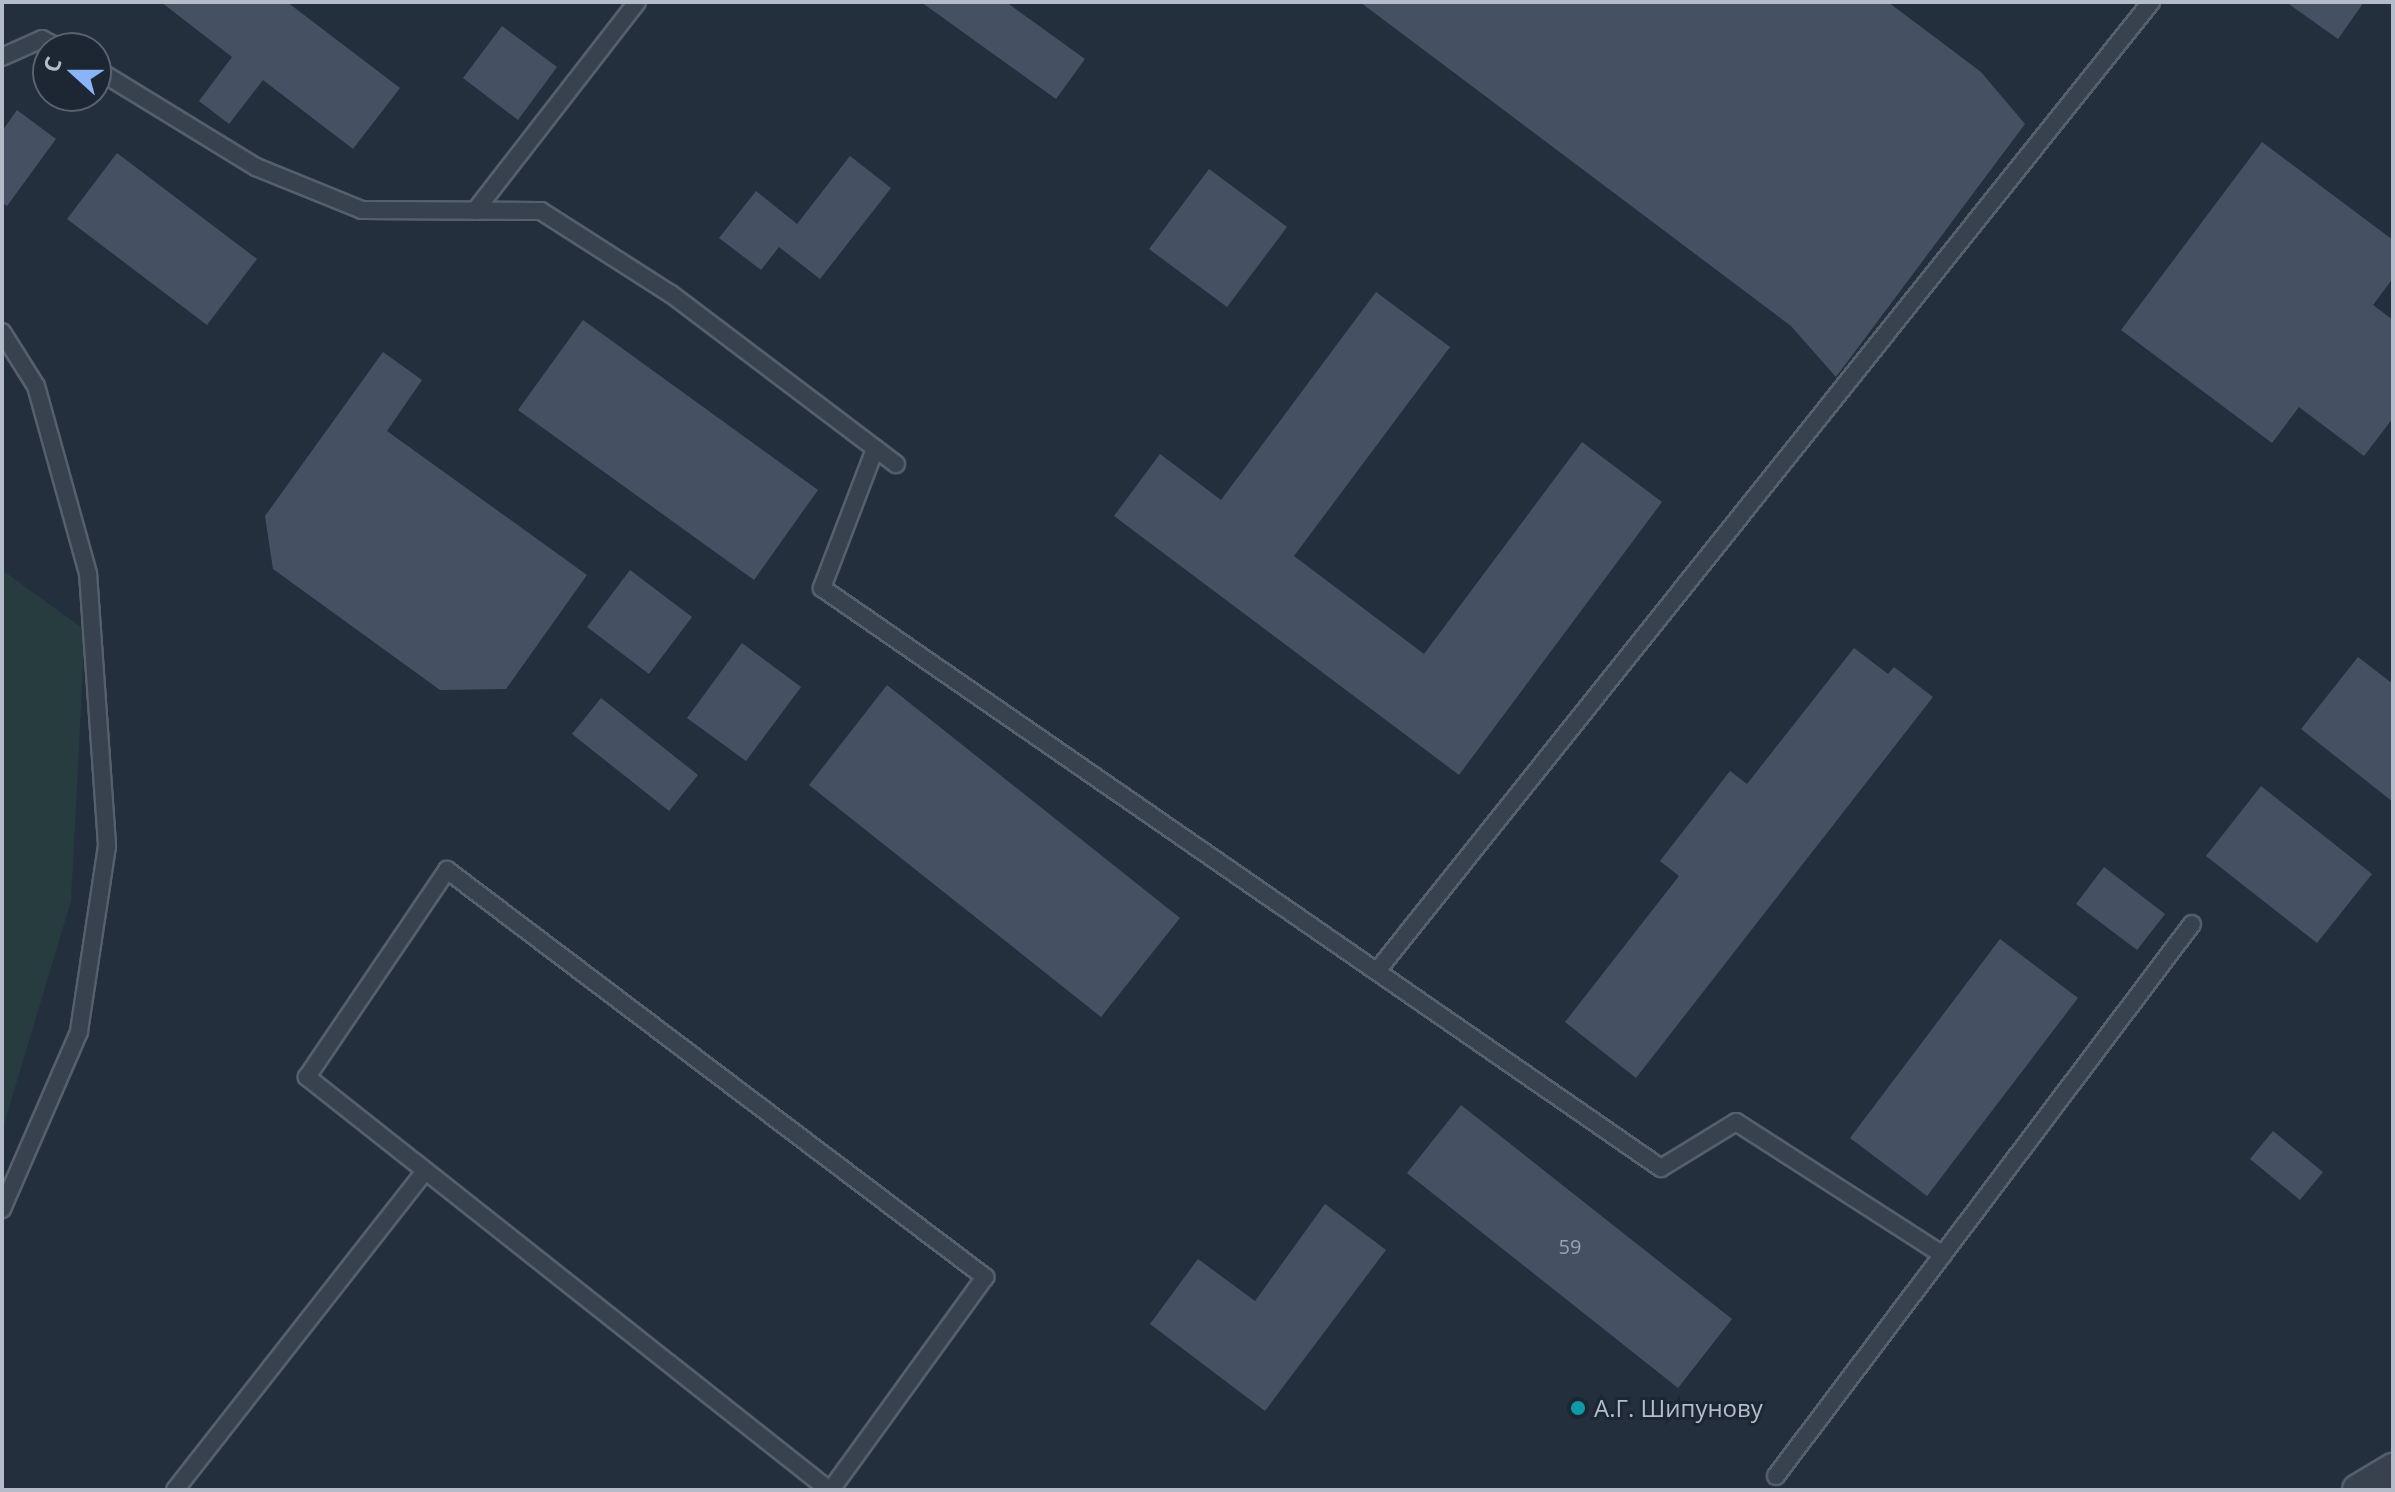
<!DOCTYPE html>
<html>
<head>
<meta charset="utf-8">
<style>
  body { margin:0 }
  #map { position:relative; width:2395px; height:1492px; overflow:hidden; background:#242f3e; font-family:"Open Sans",sans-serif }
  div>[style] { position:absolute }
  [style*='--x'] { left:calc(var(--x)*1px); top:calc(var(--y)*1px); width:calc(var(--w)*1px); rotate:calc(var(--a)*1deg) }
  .green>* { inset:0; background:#263c3f }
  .building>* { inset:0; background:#455162 }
  .roads { filter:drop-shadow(2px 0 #565f6c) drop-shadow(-2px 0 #565f6c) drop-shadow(0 2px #565f6c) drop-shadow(0 -2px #565f6c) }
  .lane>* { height:16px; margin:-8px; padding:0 8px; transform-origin:8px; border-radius:8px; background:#38414e }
  .street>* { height:30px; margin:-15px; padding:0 15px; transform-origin:15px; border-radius:15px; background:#38414e }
  .dots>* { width:22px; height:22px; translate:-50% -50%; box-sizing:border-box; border:4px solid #1d2633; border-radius:50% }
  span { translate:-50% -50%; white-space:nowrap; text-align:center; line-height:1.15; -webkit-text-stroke:6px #1d2633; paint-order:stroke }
  .number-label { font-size:20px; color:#98a1af }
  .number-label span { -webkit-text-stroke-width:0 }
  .poi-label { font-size:24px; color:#b4bcc9 }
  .left { translate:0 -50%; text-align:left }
  .frame { position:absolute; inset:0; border:4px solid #b4bcc9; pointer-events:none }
  .north { position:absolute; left:32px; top:32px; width:80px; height:80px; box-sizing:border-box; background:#1d2633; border:2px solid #59626f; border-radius:50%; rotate:291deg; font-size:22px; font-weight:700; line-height:32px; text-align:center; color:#b4bcc9 }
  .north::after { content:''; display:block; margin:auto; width:28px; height:36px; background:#8ab4f8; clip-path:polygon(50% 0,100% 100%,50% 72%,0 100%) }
</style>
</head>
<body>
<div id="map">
  <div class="green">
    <i style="clip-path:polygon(2px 570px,85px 630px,71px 901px,2px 1131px)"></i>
  </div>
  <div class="building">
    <i style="clip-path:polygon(161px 2px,287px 2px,400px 88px,353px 149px,263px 80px,229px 124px,199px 101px,232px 57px)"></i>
    <i style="clip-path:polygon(921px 2px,1006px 2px,1085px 59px,1056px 99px)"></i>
    <i style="clip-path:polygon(1360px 2px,1888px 2px,1981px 72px,2025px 124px,1836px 377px,1791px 326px)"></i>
    <i style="clip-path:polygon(2286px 2px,2364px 2px,2338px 39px)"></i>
    <i style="clip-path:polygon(502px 26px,557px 67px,518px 120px,463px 78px)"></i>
    <i style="clip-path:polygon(17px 110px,56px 139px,7px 206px,2px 203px,2px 131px)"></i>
    <i style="clip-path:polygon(2262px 142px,2393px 240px,2393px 278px,2373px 305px,2393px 320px,2393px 418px,2364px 456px,2299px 407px,2272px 443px,2121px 330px)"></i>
    <i style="clip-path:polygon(117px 153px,257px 259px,207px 325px,67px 219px)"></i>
    <i style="clip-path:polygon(850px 156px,891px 188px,820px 279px,779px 247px,761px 270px,719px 238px,756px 191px,797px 224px)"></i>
    <i style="clip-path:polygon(1209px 169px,1287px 227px,1227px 307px,1149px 249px)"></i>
    <i style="clip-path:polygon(1376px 292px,1450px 347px,1294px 556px,1424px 654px,1582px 442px,1662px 502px,1459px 775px,1114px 516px,1160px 454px,1221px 500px)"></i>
    <i style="clip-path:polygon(583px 320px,818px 490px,754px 580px,518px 410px)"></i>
    <i style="clip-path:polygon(383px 352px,422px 380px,387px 431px,587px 575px,506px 689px,440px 690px,273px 569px,265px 516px)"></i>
    <i style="clip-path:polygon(630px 570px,692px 617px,649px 674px,587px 627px)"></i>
    <i style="clip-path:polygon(742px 643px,801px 687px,746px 761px,687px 718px)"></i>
    <i style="clip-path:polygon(1854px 648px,1888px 674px,1894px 667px,1933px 697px,1636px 1078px,1565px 1022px,1679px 876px,1660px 861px,1730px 771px,1747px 784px)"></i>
    <i style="clip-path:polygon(2358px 657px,2393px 684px,2393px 802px,2301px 729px)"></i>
    <i style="clip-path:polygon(887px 685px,1180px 918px,1101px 1017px,809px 785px)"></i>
    <i style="clip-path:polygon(601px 698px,698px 775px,669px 811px,572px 734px)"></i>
    <i style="clip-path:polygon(2261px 786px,2372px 874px,2317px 943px,2206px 856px)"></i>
    <i style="clip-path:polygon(2104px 867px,2165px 914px,2137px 950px,2076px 904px)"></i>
    <i style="clip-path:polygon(2000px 939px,2078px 998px,1927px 1196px,1850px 1138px)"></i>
    <i style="clip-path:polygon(1461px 1105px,1732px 1319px,1678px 1388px,1407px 1173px)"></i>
    <i style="clip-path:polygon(2273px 1131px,2323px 1172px,2300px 1200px,2250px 1159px)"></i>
    <i style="clip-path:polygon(1325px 1204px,1386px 1250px,1265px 1411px,1150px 1324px,1198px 1259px,1255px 1301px)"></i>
  </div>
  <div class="roads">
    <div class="lane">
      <i style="--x:2;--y:57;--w:44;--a:-24.2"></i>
      <i style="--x:42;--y:39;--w:19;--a:28"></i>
      <i style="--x:96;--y:69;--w:188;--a:31.5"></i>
      <i style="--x:256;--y:167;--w:114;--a:22.1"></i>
      <i style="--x:362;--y:210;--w:179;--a:0.3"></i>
      <i style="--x:541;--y:211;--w:154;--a:32.6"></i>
      <i style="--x:671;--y:294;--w:282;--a:37.1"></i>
      <i style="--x:475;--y:211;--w:264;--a:-52.2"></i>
      <i style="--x:2;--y:332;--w:64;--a:57.8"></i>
      <i style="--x:36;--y:386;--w:194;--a:74.5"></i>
      <i style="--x:88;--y:573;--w:274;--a:86"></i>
      <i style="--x:107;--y:846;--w:188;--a:98.6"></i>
      <i style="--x:79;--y:1032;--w:193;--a:113.5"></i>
      <i style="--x:875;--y:449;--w:149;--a:110.9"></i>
      <i style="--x:822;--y:588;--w:1020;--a:34.66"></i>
      <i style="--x:1661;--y:1168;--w:88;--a:-31.5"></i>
      <i style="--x:1736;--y:1122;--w:246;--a:32.7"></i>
      <i style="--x:1377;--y:971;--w:1240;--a:-51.38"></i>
      <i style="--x:1776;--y:1476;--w:691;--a:-53"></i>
      <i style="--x:175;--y:1490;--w:404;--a:-51.9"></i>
      <i style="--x:829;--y:1490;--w:666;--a:-141.65"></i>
      <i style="--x:307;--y:1077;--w:250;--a:-55.9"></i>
      <i style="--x:447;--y:870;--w:675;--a:37.11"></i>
      <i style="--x:985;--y:1277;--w:263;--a:125.9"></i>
    </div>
    <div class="street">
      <i style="--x:2358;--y:1490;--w:41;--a:-31"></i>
    </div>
  </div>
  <div class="dots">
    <i style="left:1578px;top:1408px;background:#0f9aa8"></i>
  </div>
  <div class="number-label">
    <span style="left:1570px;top:1246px">59</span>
  </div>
  <div class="poi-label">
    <span class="left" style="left:1594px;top:1408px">А.Г. Шипунову</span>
  </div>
  <div class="frame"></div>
  <div class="north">С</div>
</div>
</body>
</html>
